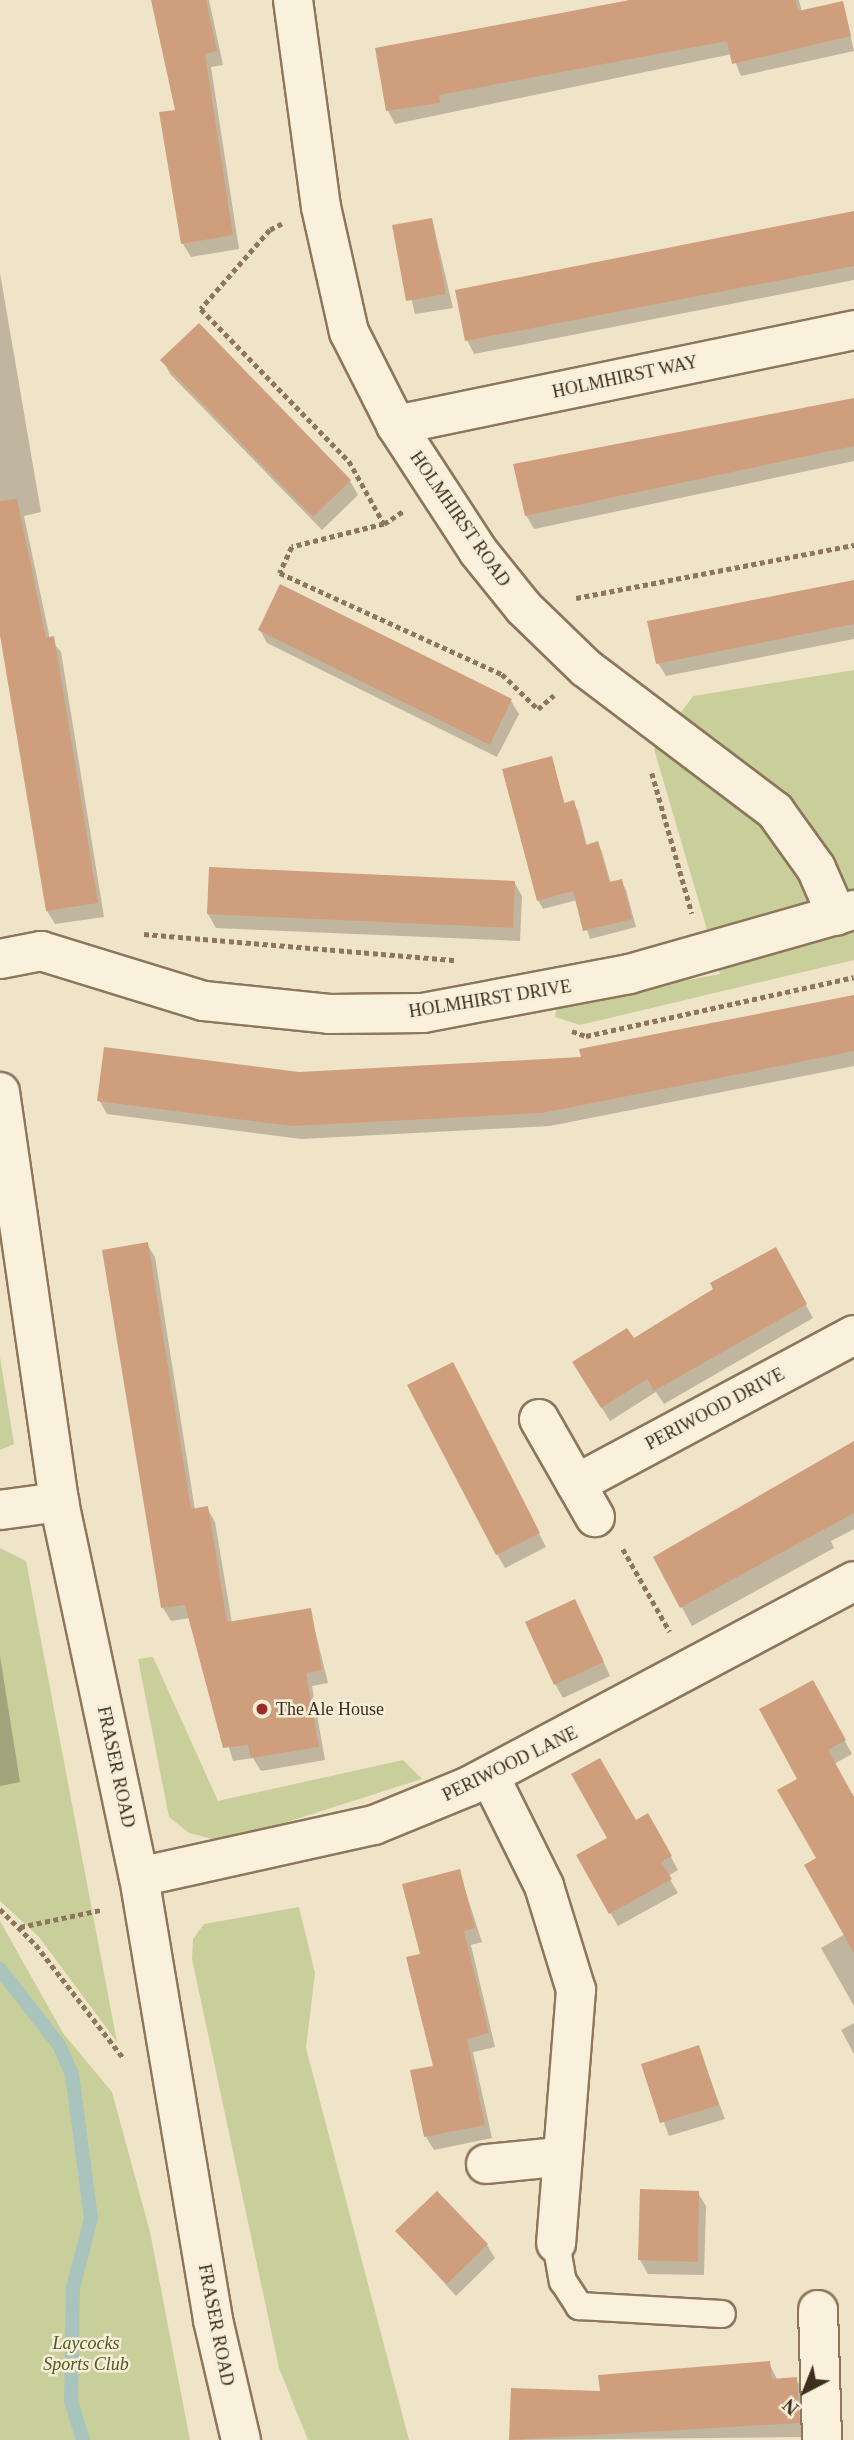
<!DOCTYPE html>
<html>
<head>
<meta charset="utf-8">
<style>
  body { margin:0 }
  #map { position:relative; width:854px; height:2440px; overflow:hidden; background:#f0e4c8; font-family:Georgia,serif }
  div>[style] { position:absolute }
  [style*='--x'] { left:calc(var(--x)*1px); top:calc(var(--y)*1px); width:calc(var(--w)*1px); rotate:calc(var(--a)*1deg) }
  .green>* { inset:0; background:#c9cf9b }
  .shadow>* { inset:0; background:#0003 }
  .stream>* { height:14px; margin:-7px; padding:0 7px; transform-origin:7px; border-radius:7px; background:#a9c4bc }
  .building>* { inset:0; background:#cf9f7d }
  .path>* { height:4.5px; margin-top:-2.25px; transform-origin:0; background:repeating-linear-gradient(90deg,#8d765c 0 5px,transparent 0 8.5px) }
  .roads { filter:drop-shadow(2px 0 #8d765c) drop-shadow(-2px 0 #8d765c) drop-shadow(0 2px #8d765c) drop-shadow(0 -2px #8d765c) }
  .lane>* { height:26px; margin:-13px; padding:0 13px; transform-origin:13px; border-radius:13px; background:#faf1dc }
  .street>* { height:38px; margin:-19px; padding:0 19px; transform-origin:19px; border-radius:19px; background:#faf1dc }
  .dots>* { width:19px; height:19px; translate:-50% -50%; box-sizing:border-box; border:4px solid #f7eed8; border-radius:50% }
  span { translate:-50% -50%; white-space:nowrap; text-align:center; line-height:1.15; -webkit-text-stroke:5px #f7eed8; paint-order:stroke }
  .street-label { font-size:18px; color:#3d2e20 }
  .poi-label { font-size:18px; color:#3d2e20 }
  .left { translate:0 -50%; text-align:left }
  .park-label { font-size:18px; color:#4d5a26; font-style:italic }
  .north { position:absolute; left:770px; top:2356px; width:70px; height:70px; -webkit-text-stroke:5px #f7eed8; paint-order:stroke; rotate:222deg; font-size:19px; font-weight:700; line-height:28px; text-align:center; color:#3d2e20 }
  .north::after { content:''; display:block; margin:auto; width:24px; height:32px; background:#3d2e20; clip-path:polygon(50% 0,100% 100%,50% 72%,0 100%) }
</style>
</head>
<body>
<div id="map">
  <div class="green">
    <i style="clip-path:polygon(854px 670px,854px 960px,580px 1025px,555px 1017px,557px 1004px,720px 974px,654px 749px,693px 696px)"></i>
    <i style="clip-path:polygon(0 1357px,14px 1444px,0 1450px)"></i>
    <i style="clip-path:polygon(0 1548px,26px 1561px,117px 2042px,39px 1937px,0 1901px)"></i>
    <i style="clip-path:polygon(153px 1657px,218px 1801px,403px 1760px,422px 1779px,224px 1842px,189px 1833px,169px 1817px,138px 1659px)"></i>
    <i style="clip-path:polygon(299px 1907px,315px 1973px,306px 2048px,409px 2440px,308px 2440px,279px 2368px,192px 1959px,193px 1939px,204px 1924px)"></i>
    <i style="clip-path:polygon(0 1921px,63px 2033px,112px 2092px,150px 2232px,190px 2440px,0 2440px)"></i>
  </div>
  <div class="shadow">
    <i style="clip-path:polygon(153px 0,209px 0,223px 65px,211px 67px,239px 249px,191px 257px,183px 244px,161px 114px,178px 111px)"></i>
    <i style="clip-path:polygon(631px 0,799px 0,802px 12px,843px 3px,854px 51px,741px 76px,732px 54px,395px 124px,388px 111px,377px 49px)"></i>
    <i style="clip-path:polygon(854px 216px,854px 280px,474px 354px,467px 340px)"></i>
    <i style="clip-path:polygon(432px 219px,453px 308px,415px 314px,394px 226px)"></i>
    <i style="clip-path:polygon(0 273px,41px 512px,24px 516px,50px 639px,61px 652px,104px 917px,55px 924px,47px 911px,0 633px)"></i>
    <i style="clip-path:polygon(199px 325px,350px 481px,358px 495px,322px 530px,170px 374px,163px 360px)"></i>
    <i style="clip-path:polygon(854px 401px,854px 461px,534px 529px,526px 515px)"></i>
    <i style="clip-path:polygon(854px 581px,854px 639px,666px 676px,658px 663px)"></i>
    <i style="clip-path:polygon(260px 630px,511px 701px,519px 714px,497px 757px,267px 643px)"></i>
    <i style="clip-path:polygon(551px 758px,565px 804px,573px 802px,578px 811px,587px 846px,598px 843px,602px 852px,611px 884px,621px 881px,626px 890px,636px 927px,590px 939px,577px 900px,543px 909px,538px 900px)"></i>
    <i style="clip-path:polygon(514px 882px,522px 896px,520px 941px,216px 928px,208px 914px)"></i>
    <i style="clip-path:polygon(854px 995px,854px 1066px,550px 1126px,301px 1139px,107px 1114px,99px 1100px,299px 1073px,583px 1059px)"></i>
    <i style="clip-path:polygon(147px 1244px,155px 1257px,195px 1510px,207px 1508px,215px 1522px,232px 1623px,310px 1610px,328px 1683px,312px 1686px,325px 1760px,261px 1771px,253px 1758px,233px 1761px,190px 1618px,171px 1621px,163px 1608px,104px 1251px)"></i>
    <i style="clip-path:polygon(783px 1263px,813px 1318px,664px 1404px,656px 1392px,610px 1421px,582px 1376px,633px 1341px)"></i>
    <i style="clip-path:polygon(460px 1378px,546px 1547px,505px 1568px,497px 1554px)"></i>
    <i style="clip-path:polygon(854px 1445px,854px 1529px,831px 1541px,834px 1548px,692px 1626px,655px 1558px)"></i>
    <i style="clip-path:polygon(582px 1615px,610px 1676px,563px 1698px,555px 1684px)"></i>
    <i style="clip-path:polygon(0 1656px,20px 1782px,0 1786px)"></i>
    <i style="clip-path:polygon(812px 1682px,852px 1754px,834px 1764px,854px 1800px,854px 2006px,821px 1948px,845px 1934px,800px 1779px)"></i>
    <i style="clip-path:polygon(648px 1815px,678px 1870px,668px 1876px,678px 1893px,618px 1926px,578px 1856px)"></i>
    <i style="clip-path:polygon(459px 1871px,482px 1942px,471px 1945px,495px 2047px,473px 2052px,492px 2138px,434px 2150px,426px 2137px)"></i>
    <i style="clip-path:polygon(854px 2023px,854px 2054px,841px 2030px)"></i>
    <i style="clip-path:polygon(698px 2047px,725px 2119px,669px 2136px,643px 2065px)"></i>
    <i style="clip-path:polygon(698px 2193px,706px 2206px,704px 2275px,648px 2274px,640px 2260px)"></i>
    <i style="clip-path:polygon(398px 2232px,487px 2245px,495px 2258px,456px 2296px)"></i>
    <i style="clip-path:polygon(769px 2363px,778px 2381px,796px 2379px,804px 2393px,806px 2437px,511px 2440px,513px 2389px,601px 2393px)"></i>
  </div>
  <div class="stream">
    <i style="--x:0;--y:1969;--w:96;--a:52.2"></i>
    <i style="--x:59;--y:2045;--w:32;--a:66"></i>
    <i style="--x:72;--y:2074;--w:145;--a:82.5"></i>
    <i style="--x:91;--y:2218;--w:72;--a:104.4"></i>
    <i style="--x:73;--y:2288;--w:113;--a:91"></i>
    <i style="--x:71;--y:2401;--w:41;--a:72.9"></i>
  </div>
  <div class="building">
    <i style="clip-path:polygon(151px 0,206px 0,217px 51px,205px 54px,233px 235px,181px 244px,159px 112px,175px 110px)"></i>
    <i style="clip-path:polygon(630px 0,796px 0,798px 11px,843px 1px,851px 36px,732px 64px,727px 41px,439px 95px,440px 103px,386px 111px,375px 48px)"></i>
    <i style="clip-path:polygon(854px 211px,854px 266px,465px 341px,455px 290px)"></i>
    <i style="clip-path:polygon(432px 218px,446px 294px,406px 301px,392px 225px)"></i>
    <i style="clip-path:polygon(199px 323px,351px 480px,313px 517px,160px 360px)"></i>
    <i style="clip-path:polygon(854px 398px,854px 446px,525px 516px,513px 464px)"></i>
    <i style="clip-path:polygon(17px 499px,46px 638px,54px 636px,98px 903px,46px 911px,0 635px,0 501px)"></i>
    <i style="clip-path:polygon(854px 580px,854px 624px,656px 664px,647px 621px)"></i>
    <i style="clip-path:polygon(280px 584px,512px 699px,490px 745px,258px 630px)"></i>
    <i style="clip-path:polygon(552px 756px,564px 803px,574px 800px,586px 845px,598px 841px,609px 882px,622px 879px,632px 919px,583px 931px,573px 891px,537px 901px,502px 769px)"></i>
    <i style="clip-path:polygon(209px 867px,515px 881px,513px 928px,207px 914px)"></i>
    <i style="clip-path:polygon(854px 995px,854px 1051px,542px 1113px,292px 1126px,97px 1101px,104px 1047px,299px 1072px,581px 1057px,579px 1049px)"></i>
    <i style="clip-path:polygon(148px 1242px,191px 1509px,208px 1506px,227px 1622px,311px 1608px,322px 1670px,306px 1673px,319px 1747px,251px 1758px,248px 1745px,223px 1748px,185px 1605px,161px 1608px,102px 1250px)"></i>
    <i style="clip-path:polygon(776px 1247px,807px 1304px,654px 1391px,647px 1379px,601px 1408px,572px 1362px,627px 1328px,634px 1338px,713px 1289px,710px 1283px)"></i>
    <i style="clip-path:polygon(453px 1362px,540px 1533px,496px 1555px,407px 1385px)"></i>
    <i style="clip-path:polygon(854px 1441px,854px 1513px,680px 1608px,653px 1557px)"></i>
    <i style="clip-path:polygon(575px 1599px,604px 1662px,554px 1685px,525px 1622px)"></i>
    <i style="clip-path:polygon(813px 1680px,846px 1740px,828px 1750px,854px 1797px,854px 1953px,804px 1865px,816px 1858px,777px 1790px,797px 1779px,759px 1709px)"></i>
    <i style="clip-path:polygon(600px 1758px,636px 1820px,648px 1813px,672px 1856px,661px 1862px,672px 1879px,609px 1914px,576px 1855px,607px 1838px,571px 1774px)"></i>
    <i style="clip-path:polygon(460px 1869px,475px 1928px,464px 1931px,489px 2033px,467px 2039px,485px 2125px,424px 2137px,410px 2070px,433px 2066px,406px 1957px,420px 1954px,402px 1884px)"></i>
    <i style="clip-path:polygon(699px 2045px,719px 2105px,660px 2123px,641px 2064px)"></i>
    <i style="clip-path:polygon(640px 2189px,699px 2191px,698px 2262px,638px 2260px)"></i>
    <i style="clip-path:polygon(437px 2191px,488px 2244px,447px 2284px,395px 2231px)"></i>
    <i style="clip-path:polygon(770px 2361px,772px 2379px,797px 2377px,800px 2423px,509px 2440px,511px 2388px,600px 2391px,598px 2375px)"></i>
  </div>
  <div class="path">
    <i style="--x:282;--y:224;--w:13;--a:153"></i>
    <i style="--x:270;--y:230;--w:105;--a:131.1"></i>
    <i style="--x:201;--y:309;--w:212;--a:45.8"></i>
    <i style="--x:349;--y:461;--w:72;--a:60.9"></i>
    <i style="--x:384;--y:524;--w:23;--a:-34"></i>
    <i style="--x:384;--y:524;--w:95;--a:166"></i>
    <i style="--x:292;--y:547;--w:29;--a:115"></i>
    <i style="--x:280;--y:573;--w:244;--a:24.5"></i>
    <i style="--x:502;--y:674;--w:50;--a:44.2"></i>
    <i style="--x:538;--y:709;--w:21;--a:-41"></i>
    <i style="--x:576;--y:598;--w:283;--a:-10.8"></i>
    <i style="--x:652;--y:773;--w:146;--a:74.1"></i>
    <i style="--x:144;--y:934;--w:313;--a:4.8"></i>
    <i style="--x:572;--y:1031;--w:15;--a:20"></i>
    <i style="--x:586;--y:1036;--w:274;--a:-12.4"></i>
    <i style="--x:623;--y:1549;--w:95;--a:60.5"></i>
    <i style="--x:0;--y:1909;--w:51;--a:45"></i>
    <i style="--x:36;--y:1945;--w:144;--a:52.3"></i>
    <i style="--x:20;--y:1927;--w:83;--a:-11.9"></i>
  </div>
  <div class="roads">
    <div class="lane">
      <i style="--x:556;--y:2243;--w:39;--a:80"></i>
      <i style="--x:563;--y:2281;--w:30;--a:57"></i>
      <i style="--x:579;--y:2306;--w:143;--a:3.2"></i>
    </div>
    <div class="street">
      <i style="--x:293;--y:0;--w:209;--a:82.3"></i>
      <i style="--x:321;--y:207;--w:128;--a:77.4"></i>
      <i style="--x:349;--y:332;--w:104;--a:63.2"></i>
      <i style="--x:396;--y:425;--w:150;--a:56.9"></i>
      <i style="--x:478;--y:551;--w:73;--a:51.1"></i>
      <i style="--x:524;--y:608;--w:86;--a:44.1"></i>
      <i style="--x:586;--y:668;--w:237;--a:37.1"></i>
      <i style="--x:775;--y:811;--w:70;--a:54.3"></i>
      <i style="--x:816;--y:868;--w:52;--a:66.4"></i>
      <i style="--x:396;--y:425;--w:468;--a:-11.7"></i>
      <i style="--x:0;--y:959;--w:42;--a:-11"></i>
      <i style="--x:41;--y:951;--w:170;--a:17.1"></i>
      <i style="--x:204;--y:1001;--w:126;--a:5.9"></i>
      <i style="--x:329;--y:1014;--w:94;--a:-0.6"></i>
      <i style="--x:423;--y:1013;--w:210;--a:-10.7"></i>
      <i style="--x:629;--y:974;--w:234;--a:-15.9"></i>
      <i style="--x:0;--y:1092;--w:414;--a:81.8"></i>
      <i style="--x:59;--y:1502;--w:383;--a:78"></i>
      <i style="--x:139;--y:1877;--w:449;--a:80.5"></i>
      <i style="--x:213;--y:2320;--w:123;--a:76.9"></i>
      <i style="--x:539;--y:1419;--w:113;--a:60.3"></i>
      <i style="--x:576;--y:1484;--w:315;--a:-28.2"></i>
      <i style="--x:0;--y:1510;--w:60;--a:-7.7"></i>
      <i style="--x:490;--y:1777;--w:122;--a:63.6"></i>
      <i style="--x:544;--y:1886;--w:109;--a:72.9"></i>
      <i style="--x:576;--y:1990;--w:254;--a:94.5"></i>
      <i style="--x:139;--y:1877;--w:241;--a:-12.5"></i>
      <i style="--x:374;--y:1825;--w:103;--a:-22.3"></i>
      <i style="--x:469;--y:1786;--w:436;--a:-28"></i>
      <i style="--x:486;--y:2164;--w:72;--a:-5.6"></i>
      <i style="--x:818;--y:2310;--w:130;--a:88.2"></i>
    </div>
  </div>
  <div class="dots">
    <i style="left:262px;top:1709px;background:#9e2a2b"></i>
  </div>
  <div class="street-label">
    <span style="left:625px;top:377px;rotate:-12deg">HOLMHIRST WAY</span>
    <span style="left:460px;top:519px;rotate:55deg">HOLMHIRST ROAD</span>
    <span style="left:490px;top:999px;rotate:-9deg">HOLMHIRST DRIVE</span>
    <span style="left:715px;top:1409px;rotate:-28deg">PERIWOOD DRIVE</span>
    <span style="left:510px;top:1764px;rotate:-26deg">PERIWOOD LANE</span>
    <span style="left:116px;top:1767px;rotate:78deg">FRASER ROAD</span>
    <span style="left:216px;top:2325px;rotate:79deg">FRASER ROAD</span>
  </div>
  <div class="poi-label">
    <span class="left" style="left:276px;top:1709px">The Ale House</span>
  </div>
  <div class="park-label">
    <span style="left:86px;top:2354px">Laycocks<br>Sports Club</span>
  </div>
  <div class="north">N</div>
</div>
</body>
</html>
